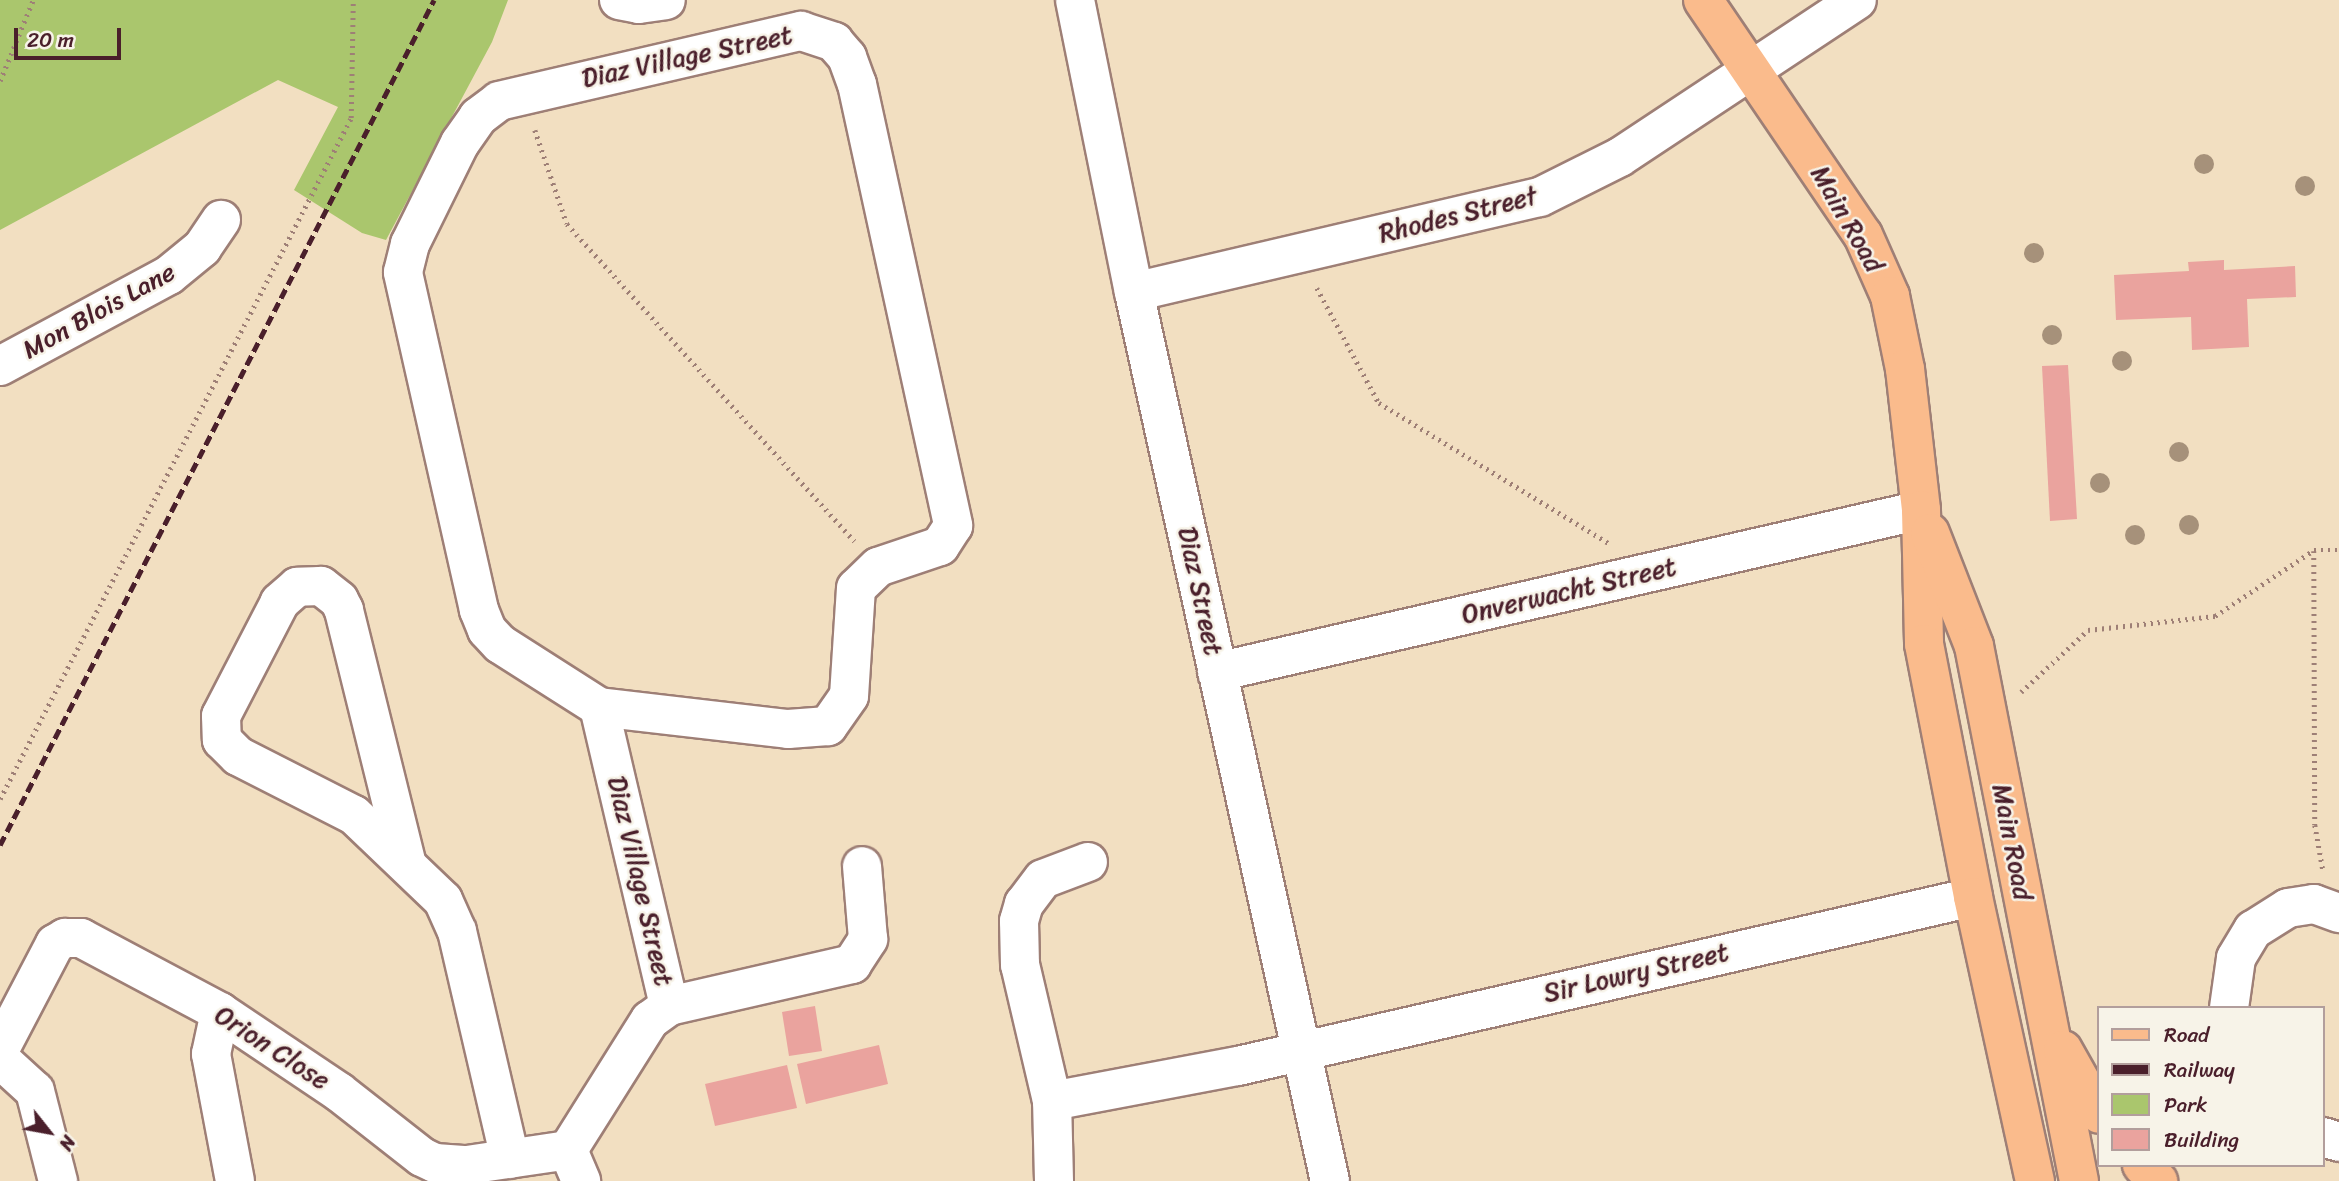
<!DOCTYPE html>
<html>
<head>
<meta charset="utf-8">
<style>
  body { margin:0 }
  #map { position:relative; width:2339px; height:1181px; overflow:hidden; background:#f2dfc1; font-family:Sriracha,sans-serif }
  div>[style] { position:absolute }
  [style*='--x'] { left:calc(var(--x)*1px); top:calc(var(--y)*1px); width:calc(var(--w)*1px); rotate:calc(var(--a)*1deg) }
  .green>* { inset:0; background:#aac66d }
  .building>* { inset:0; background:#eaa39e }
  .path>* { height:4.5px; margin-top:-2.25px; transform-origin:0; background:repeating-linear-gradient(90deg,#9e7f76 0 2px,transparent 0 7px) }
  .roads { filter:drop-shadow(2px 0 #9e7f76) drop-shadow(-2px 0 #9e7f76) drop-shadow(0 2px #9e7f76) drop-shadow(0 -2px #9e7f76) }
  .minor>* { height:38px; margin:-19px; padding:0 19px; transform-origin:19px; border-radius:19px; background:#fff }
  .major>* { height:38px; margin:-19px; padding:0 19px; transform-origin:19px; border-radius:19px; background:#fabb8c }
  .rail>* { height:5px; margin-top:-2.5px; transform-origin:0; background:repeating-linear-gradient(90deg,#4a1f2b 0 10px,transparent 0 15px) }
  .trees>* { width:20px; height:20px; margin:-10px; border-radius:50%; background:#a6917a }
  span { translate:-50% -50%; white-space:nowrap; text-align:center; line-height:1.15; -webkit-text-stroke:5px #f7f3e8; paint-order:stroke }
  .street-label { font-size:26px; color:#4a1f2b }
  .legend { position:absolute; left:2097px; top:1006px; width:228px; height:161px; box-sizing:border-box; background:#f7f3e8; border:2px solid #b29e9c; margin:0; padding:9px 12px; list-style:none; font-size:21px; color:#4a1f2b }
  .legend li { display:flex; align-items:center; gap:14px; height:35px }
  .legend b { width:35px; border:2px solid #b29e9c }
  .north { position:absolute; left:14px; top:1097px; width:70px; height:70px; -webkit-text-stroke:5px #f7f3e8; paint-order:stroke; rotate:121deg; font-size:19px; font-weight:700; line-height:28px; text-align:center; color:#4a1f2b }
  .north::after { content:''; display:block; margin:auto; width:24px; height:32px; background:#4a1f2b; clip-path:polygon(50% 0,100% 100%,50% 72%,0 100%) }
  .scale { position:absolute; left:14px; top:28px; width:107px; height:32px; box-sizing:border-box; border:4px solid #4a1f2b; border-top:0; padding-left:9px; font-size:21px; line-height:24px; white-space:nowrap; color:#4a1f2b; -webkit-text-stroke:5px #f7f3e8; paint-order:stroke }
</style>
</head>
<body>
<div id="map">
  <div class="green">
    <i style="clip-path:polygon(0 0,508px 0,492px 42px,386px 240px,362px 233px,294px 190px,338px 107px,278px 80px,0 230px)"></i>
  </div>
  <div class="building">
    <i style="clip-path:polygon(2224px 260px,2224px 270px,2295px 266px,2296px 297px,2247px 299px,2249px 347px,2192px 350px,2191px 317px,2116px 320px,2114px 275px,2189px 271px,2188px 262px)"></i>
    <i style="clip-path:polygon(2068px 365px,2077px 519px,2050px 521px,2042px 366px)"></i>
    <i style="clip-path:polygon(815px 1006px,822px 1051px,789px 1056px,782px 1012px)"></i>
    <i style="clip-path:polygon(879px 1045px,888px 1084px,806px 1104px,797px 1064px)"></i>
    <i style="clip-path:polygon(787px 1065px,797px 1108px,715px 1126px,705px 1084px)"></i>
  </div>
  <div class="path">
    <i style="--x:0;--y:81;--w:87;--a:-67.8"></i>
    <i style="--x:535;--y:130;--w:99;--a:71.2"></i>
    <i style="--x:567;--y:224;--w:428;--a:47.8"></i>
    <i style="--x:1317;--y:288;--w:131;--a:61.7"></i>
    <i style="--x:1379;--y:403;--w:271;--a:31.4"></i>
    <i style="--x:2314;--y:551;--w:274;--a:89.8"></i>
    <i style="--x:2315;--y:825;--w:46;--a:79.9"></i>
    <i style="--x:2021;--y:692;--w:91;--a:-42.8"></i>
    <i style="--x:2088;--y:630;--w:128;--a:-6.3"></i>
    <i style="--x:2215;--y:616;--w:119;--a:-33.7"></i>
    <i style="--x:2314;--y:550;--w:25;--a:0"></i>
    <i style="--x:0;--y:799;--w:766;--a:-62.73"></i>
    <i style="--x:351;--y:118;--w:118;--a:-89"></i>
  </div>
  <div class="roads">
    <div class="minor">
      <i style="--x:619;--y:0;--w:20;--a:11"></i>
      <i style="--x:639;--y:4;--w:27;--a:-8"></i>
      <i style="--x:1075;--y:0;--w:298;--a:78.6"></i>
      <i style="--x:1134;--y:292;--w:910;--a:77.57"></i>
      <i style="--x:801;--y:31;--w:35;--a:18"></i>
      <i style="--x:834;--y:42;--w:20;--a:49"></i>
      <i style="--x:847;--y:57;--w:29;--a:70"></i>
      <i style="--x:857;--y:84;--w:452;--a:77.7"></i>
      <i style="--x:953;--y:526;--w:24;--a:123"></i>
      <i style="--x:940;--y:546;--w:65;--a:161.3"></i>
      <i style="--x:878;--y:567;--w:30;--a:136"></i>
      <i style="--x:856;--y:588;--w:108;--a:93.7"></i>
      <i style="--x:849;--y:696;--w:37;--a:125"></i>
      <i style="--x:828;--y:726;--w:40;--a:175.7"></i>
      <i style="--x:788;--y:729;--w:190;--a:-173.4"></i>
      <i style="--x:599;--y:707;--w:117;--a:-147.5"></i>
      <i style="--x:500;--y:644;--w:19;--a:-133"></i>
      <i style="--x:487;--y:630;--w:22;--a:-112"></i>
      <i style="--x:479;--y:610;--w:346;--a:-102.7"></i>
      <i style="--x:403;--y:272;--w:29;--a:-76"></i>
      <i style="--x:410;--y:244;--w:113;--a:-63.7"></i>
      <i style="--x:460;--y:143;--w:32;--a:-55"></i>
      <i style="--x:478;--y:117;--w:26;--a:-37"></i>
      <i style="--x:499;--y:101;--w:310;--a:-13.1"></i>
      <i style="--x:1134;--y:292;--w:417;--a:-13.2"></i>
      <i style="--x:1540;--y:197;--w:89;--a:-26.6"></i>
      <i style="--x:1620;--y:157;--w:284;--a:-33.5"></i>
      <i style="--x:0;--y:366;--w:192;--a:-28.3"></i>
      <i style="--x:169;--y:275;--w:43;--a:-39.3"></i>
      <i style="--x:202;--y:248;--w:34;--a:-56"></i>
      <i style="--x:1217;--y:672;--w:722;--a:-12.96"></i>
      <i style="--x:599;--y:707;--w:307;--a:76.8"></i>
      <i style="--x:406;--y:861;--w:259;--a:-103.9"></i>
      <i style="--x:344;--y:610;--w:11;--a:-117"></i>
      <i style="--x:339;--y:600;--w:23;--a:-142"></i>
      <i style="--x:321;--y:586;--w:24;--a:178"></i>
      <i style="--x:297;--y:587;--w:23;--a:139"></i>
      <i style="--x:280;--y:602;--w:128;--a:117.4"></i>
      <i style="--x:221;--y:716;--w:24;--a:88"></i>
      <i style="--x:222;--y:740;--w:23;--a:45"></i>
      <i style="--x:238;--y:756;--w:130;--a:27"></i>
      <i style="--x:354;--y:815;--w:123;--a:43.7"></i>
      <i style="--x:443;--y:900;--w:34;--a:66"></i>
      <i style="--x:457;--y:931;--w:234;--a:76.9"></i>
      <i style="--x:2229;--y:1008;--w:50;--a:-82"></i>
      <i style="--x:2236;--y:958;--w:33;--a:-59"></i>
      <i style="--x:2253;--y:930;--w:41;--a:-32.2"></i>
      <i style="--x:2288;--y:908;--w:26;--a:-9"></i>
      <i style="--x:2314;--y:904;--w:27;--a:20"></i>
      <i style="--x:220;--y:1012;--w:43;--a:102.1"></i>
      <i style="--x:211;--y:1054;--w:129;--a:79.3"></i>
      <i style="--x:0;--y:1049;--w:119;--a:-62.4"></i>
      <i style="--x:55;--y:944;--w:12;--a:-31"></i>
      <i style="--x:65;--y:938;--w:16;--a:0"></i>
      <i style="--x:81;--y:938;--w:157;--a:28"></i>
      <i style="--x:220;--y:1012;--w:143;--a:33.9"></i>
      <i style="--x:339;--y:1092;--w:105;--a:38.1"></i>
      <i style="--x:422;--y:1157;--w:14;--a:25"></i>
      <i style="--x:435;--y:1163;--w:32;--a:4"></i>
      <i style="--x:467;--y:1165;--w:102;--a:-8.4"></i>
      <i style="--x:568;--y:1150;--w:34;--a:67"></i>
      <i style="--x:0;--y:1059;--w:47;--a:42.4"></i>
      <i style="--x:35;--y:1091;--w:93;--a:75.7"></i>
      <i style="--x:1052;--y:1101;--w:140;--a:-103.2"></i>
      <i style="--x:1020;--y:965;--w:44;--a:-91.3"></i>
      <i style="--x:1019;--y:921;--w:18;--a:-74"></i>
      <i style="--x:1024;--y:904;--w:31;--a:-53"></i>
      <i style="--x:1043;--y:879;--w:48;--a:-20.7"></i>
      <i style="--x:2323;--y:1137;--w:17;--a:17"></i>
      <i style="--x:568;--y:1150;--w:154;--a:-57.8"></i>
      <i style="--x:650;--y:1020;--w:24;--a:-36"></i>
      <i style="--x:669;--y:1006;--w:188;--a:-12.9"></i>
      <i style="--x:852;--y:964;--w:30;--a:-57"></i>
      <i style="--x:868;--y:939;--w:73;--a:-94.7"></i>
      <i style="--x:1054;--y:1181;--w:80;--a:-91.4"></i>
      <i style="--x:1052;--y:1101;--w:189;--a:-10.7"></i>
      <i style="--x:1238;--y:1066;--w:754;--a:-12.95"></i>
    </div>
    <div class="major">
      <i style="--x:1703;--y:0;--w:284;--a:55.8"></i>
      <i style="--x:1863;--y:235;--w:67;--a:66.1"></i>
      <i style="--x:1890;--y:296;--w:75;--a:78.4"></i>
      <i style="--x:1905;--y:369;--w:142;--a:83.5"></i>
      <i style="--x:1921;--y:510;--w:134;--a:88.7"></i>
      <i style="--x:1924;--y:644;--w:258;--a:79"></i>
      <i style="--x:1973;--y:897;--w:291;--a:77.7"></i>
      <i style="--x:1930;--y:533;--w:121;--a:68.7"></i>
      <i style="--x:1974;--y:646;--w:545;--a:78.9"></i>
      <i style="--x:2063;--y:1050;--w:73;--a:60.6"></i>
      <i style="--x:2142;--y:1165;--w:23;--a:45"></i>
    </div>
  </div>
  <div class="rail">
    <i style="--x:0;--y:845;--w:950;--a:-62.81"></i>
  </div>
  <div class="trees">
    <i style="left:2204px;top:164px"></i>
    <i style="left:2305px;top:186px"></i>
    <i style="left:2034px;top:253px"></i>
    <i style="left:2052px;top:335px"></i>
    <i style="left:2122px;top:361px"></i>
    <i style="left:2179px;top:452px"></i>
    <i style="left:2100px;top:483px"></i>
    <i style="left:2189px;top:525px"></i>
    <i style="left:2135px;top:535px"></i>
  </div>
  <div class="street-label">
    <span style="left:687px;top:57px;rotate:-12deg">Diaz Village Street</span>
    <span style="left:1458px;top:215px;rotate:-14deg">Rhodes Street</span>
    <span style="left:1847px;top:219px;rotate:60deg">Main Road</span>
    <span style="left:99px;top:311px;rotate:-29deg">Mon Blois Lane</span>
    <span style="left:1200px;top:591px;rotate:78deg">Diaz Street</span>
    <span style="left:1569px;top:591px;rotate:-13deg">Onverwacht Street</span>
    <span style="left:2012px;top:842px;rotate:79deg">Main Road</span>
    <span style="left:640px;top:881px;rotate:77deg">Diaz Village Street</span>
    <span style="left:1636px;top:973px;rotate:-13deg">Sir Lowry Street</span>
    <span style="left:272px;top:1048px;rotate:33deg">Orion Close</span>
  </div>
  <ul class="legend">
  <li><b style="height:9px;background:#fabb8c"></b>Road</li>
  <li><b style="height:9px;background:#4a1f2b"></b>Railway</li>
  <li><b style="height:19px;background:#aac66d"></b>Park</li>
  <li><b style="height:19px;background:#eaa39e"></b>Building</li>
  </ul>
  <div class="north">N</div>
  <div class="scale">20 m</div>
</div>
</body>
</html>
